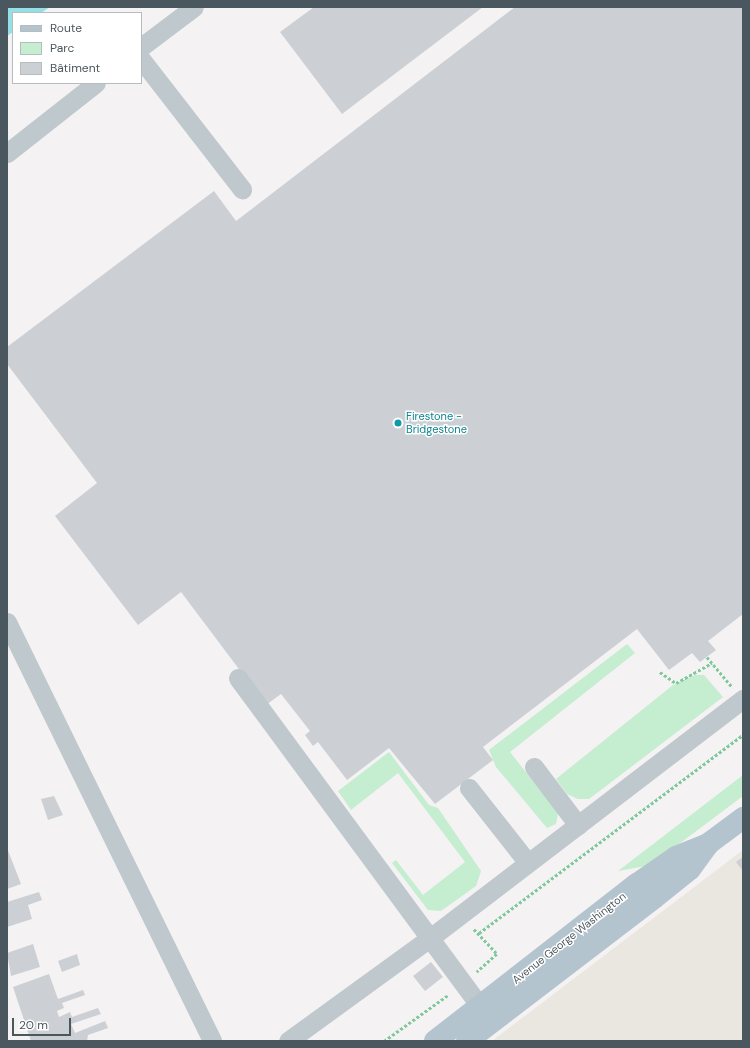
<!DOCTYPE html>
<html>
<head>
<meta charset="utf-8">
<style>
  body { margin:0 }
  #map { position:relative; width:750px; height:1048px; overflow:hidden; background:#f4f2f2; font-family:"DM Sans",sans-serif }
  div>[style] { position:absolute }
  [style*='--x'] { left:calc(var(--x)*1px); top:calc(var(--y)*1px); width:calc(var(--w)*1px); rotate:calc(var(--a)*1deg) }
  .commercial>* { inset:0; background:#eae6e0 }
  .green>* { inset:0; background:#c5edd0 }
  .water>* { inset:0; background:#95dfe7 }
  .building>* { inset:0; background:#ccd0d4 }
  .path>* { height:2.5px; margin-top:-1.25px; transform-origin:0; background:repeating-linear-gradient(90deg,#7fc99c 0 3px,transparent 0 5px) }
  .minor>* { height:19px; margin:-9.5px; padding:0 9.5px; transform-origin:9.5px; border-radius:9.5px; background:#bfc8cd }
  .major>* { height:22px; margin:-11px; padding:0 11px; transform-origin:11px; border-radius:11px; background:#b4c4ce }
  .dots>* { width:11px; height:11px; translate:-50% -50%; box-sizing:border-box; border:2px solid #fff; border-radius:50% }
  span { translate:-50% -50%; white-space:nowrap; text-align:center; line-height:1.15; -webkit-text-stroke:3px #fff; paint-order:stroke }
  .culture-label { font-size:11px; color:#0d838f }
  .left { translate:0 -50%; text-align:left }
  .street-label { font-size:11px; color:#4b575e }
  .frame { position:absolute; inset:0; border:8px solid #4b575e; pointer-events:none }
  .legend { position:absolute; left:12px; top:12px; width:130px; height:72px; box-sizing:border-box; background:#fff; border:1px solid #b7bcbf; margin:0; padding:5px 7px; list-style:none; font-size:12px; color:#4b575e }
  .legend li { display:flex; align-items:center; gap:8px; height:20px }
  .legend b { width:20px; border:1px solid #b7bcbf }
  .scale { position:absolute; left:12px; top:1018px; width:59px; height:18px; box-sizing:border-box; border:2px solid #4b575e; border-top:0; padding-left:5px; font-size:12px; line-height:14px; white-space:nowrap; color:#4b575e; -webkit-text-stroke:3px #fff; paint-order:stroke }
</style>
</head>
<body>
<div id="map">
  <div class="commercial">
    <i style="clip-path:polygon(743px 850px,743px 1041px,492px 1041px)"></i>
  </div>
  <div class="green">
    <i style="clip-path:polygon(627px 644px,635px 653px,510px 752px,558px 813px,556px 824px,547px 828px,496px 767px,489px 750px)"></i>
    <i style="clip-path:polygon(695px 675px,704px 675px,723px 697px,589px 799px,578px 799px,567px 794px,556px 779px,673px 685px)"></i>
    <i style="clip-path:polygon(389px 752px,429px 805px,438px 808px,481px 871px,476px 886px,441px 911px,428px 910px,392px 863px,396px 860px,423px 895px,465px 862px,398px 773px,351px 810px,338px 791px)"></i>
    <i style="clip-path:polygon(743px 775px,743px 796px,651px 865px,618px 871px)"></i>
  </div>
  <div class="water">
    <i style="clip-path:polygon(7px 7px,50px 7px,41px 13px,13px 13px,13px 32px,7px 36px)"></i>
  </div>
  <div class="building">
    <i style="clip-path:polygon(314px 7px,483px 7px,342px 114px,280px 32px)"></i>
    <i style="clip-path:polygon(515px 7px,743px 7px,743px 614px,708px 641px,716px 650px,700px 662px,692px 653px,669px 670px,637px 629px,483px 747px,493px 760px,435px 804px,389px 748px,347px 780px,318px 742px,313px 746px,305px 735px,310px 731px,281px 694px,266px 705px,181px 592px,138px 625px,55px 516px,97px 483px,7px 364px,7px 347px,214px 191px,236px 221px)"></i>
    <i style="clip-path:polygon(54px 796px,63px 815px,48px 820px,41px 799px)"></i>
    <i style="clip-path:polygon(7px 848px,21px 884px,7px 889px)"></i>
    <i style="clip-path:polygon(743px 857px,743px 871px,736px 862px)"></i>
    <i style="clip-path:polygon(39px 892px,42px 900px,28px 905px,32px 919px,7px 927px,7px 902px)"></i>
    <i style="clip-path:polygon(33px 944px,40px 967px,11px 976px,7px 953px)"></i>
    <i style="clip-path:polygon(77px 954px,80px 965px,62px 972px,58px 961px)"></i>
    <i style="clip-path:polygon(431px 962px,443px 977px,425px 991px,413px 976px)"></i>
    <i style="clip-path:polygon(49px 974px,58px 999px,83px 990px,85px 995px,62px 1003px,64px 1008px,57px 1011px,59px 1017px,70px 1012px,72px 1017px,98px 1008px,101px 1014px,71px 1024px,75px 1033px,105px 1021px,108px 1028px,88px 1035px,87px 1041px,31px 1041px,13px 987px)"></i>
  </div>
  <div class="path">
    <i style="--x:707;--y:657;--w:38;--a:50"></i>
    <i style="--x:660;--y:672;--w:19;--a:35"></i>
    <i style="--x:676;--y:683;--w:41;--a:-29.1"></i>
    <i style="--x:474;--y:929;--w:34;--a:47"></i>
    <i style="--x:497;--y:954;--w:27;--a:138"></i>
    <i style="--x:479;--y:933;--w:330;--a:-36.9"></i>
    <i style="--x:384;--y:1041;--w:79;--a:-35.7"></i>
  </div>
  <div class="minor">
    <i style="--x:141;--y:47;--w:66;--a:-37"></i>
    <i style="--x:141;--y:59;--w:165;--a:52.2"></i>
    <i style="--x:7;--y:153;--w:113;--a:-38.2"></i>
    <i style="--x:7;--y:622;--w:466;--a:63.9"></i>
    <i style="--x:238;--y:678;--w:423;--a:53.6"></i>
    <i style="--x:534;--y:767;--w:73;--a:52.8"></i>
    <i style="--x:469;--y:788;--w:95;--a:51.8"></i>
    <i style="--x:288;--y:1041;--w:175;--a:-36"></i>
    <i style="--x:430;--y:938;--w:394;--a:-37.4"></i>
  </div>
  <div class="major">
    <i style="--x:435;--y:1041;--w:256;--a:-37.9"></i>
    <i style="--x:637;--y:884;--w:47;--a:-34.7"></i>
    <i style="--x:676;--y:857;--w:35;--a:-22"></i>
    <i style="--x:708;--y:844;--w:44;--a:-36.6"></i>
    <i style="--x:467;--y:1041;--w:235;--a:-37.4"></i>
    <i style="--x:654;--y:898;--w:46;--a:-38.9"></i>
    <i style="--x:690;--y:869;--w:31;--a:-54"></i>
  </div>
  <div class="dots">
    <i style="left:398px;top:423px;background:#0f9aa8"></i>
  </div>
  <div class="culture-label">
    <span class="left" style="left:406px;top:423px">Firestone -<br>Bridgestone</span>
  </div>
  <div class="street-label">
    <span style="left:569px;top:938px;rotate:-38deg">Avenue George Washington</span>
  </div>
  <div class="frame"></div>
  <ul class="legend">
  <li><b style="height:5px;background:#b4c4ce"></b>Route</li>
  <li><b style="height:11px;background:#c5edd0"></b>Parc</li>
  <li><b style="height:11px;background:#ccd0d4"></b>Bâtiment</li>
  </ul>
  <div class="scale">20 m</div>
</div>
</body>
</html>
